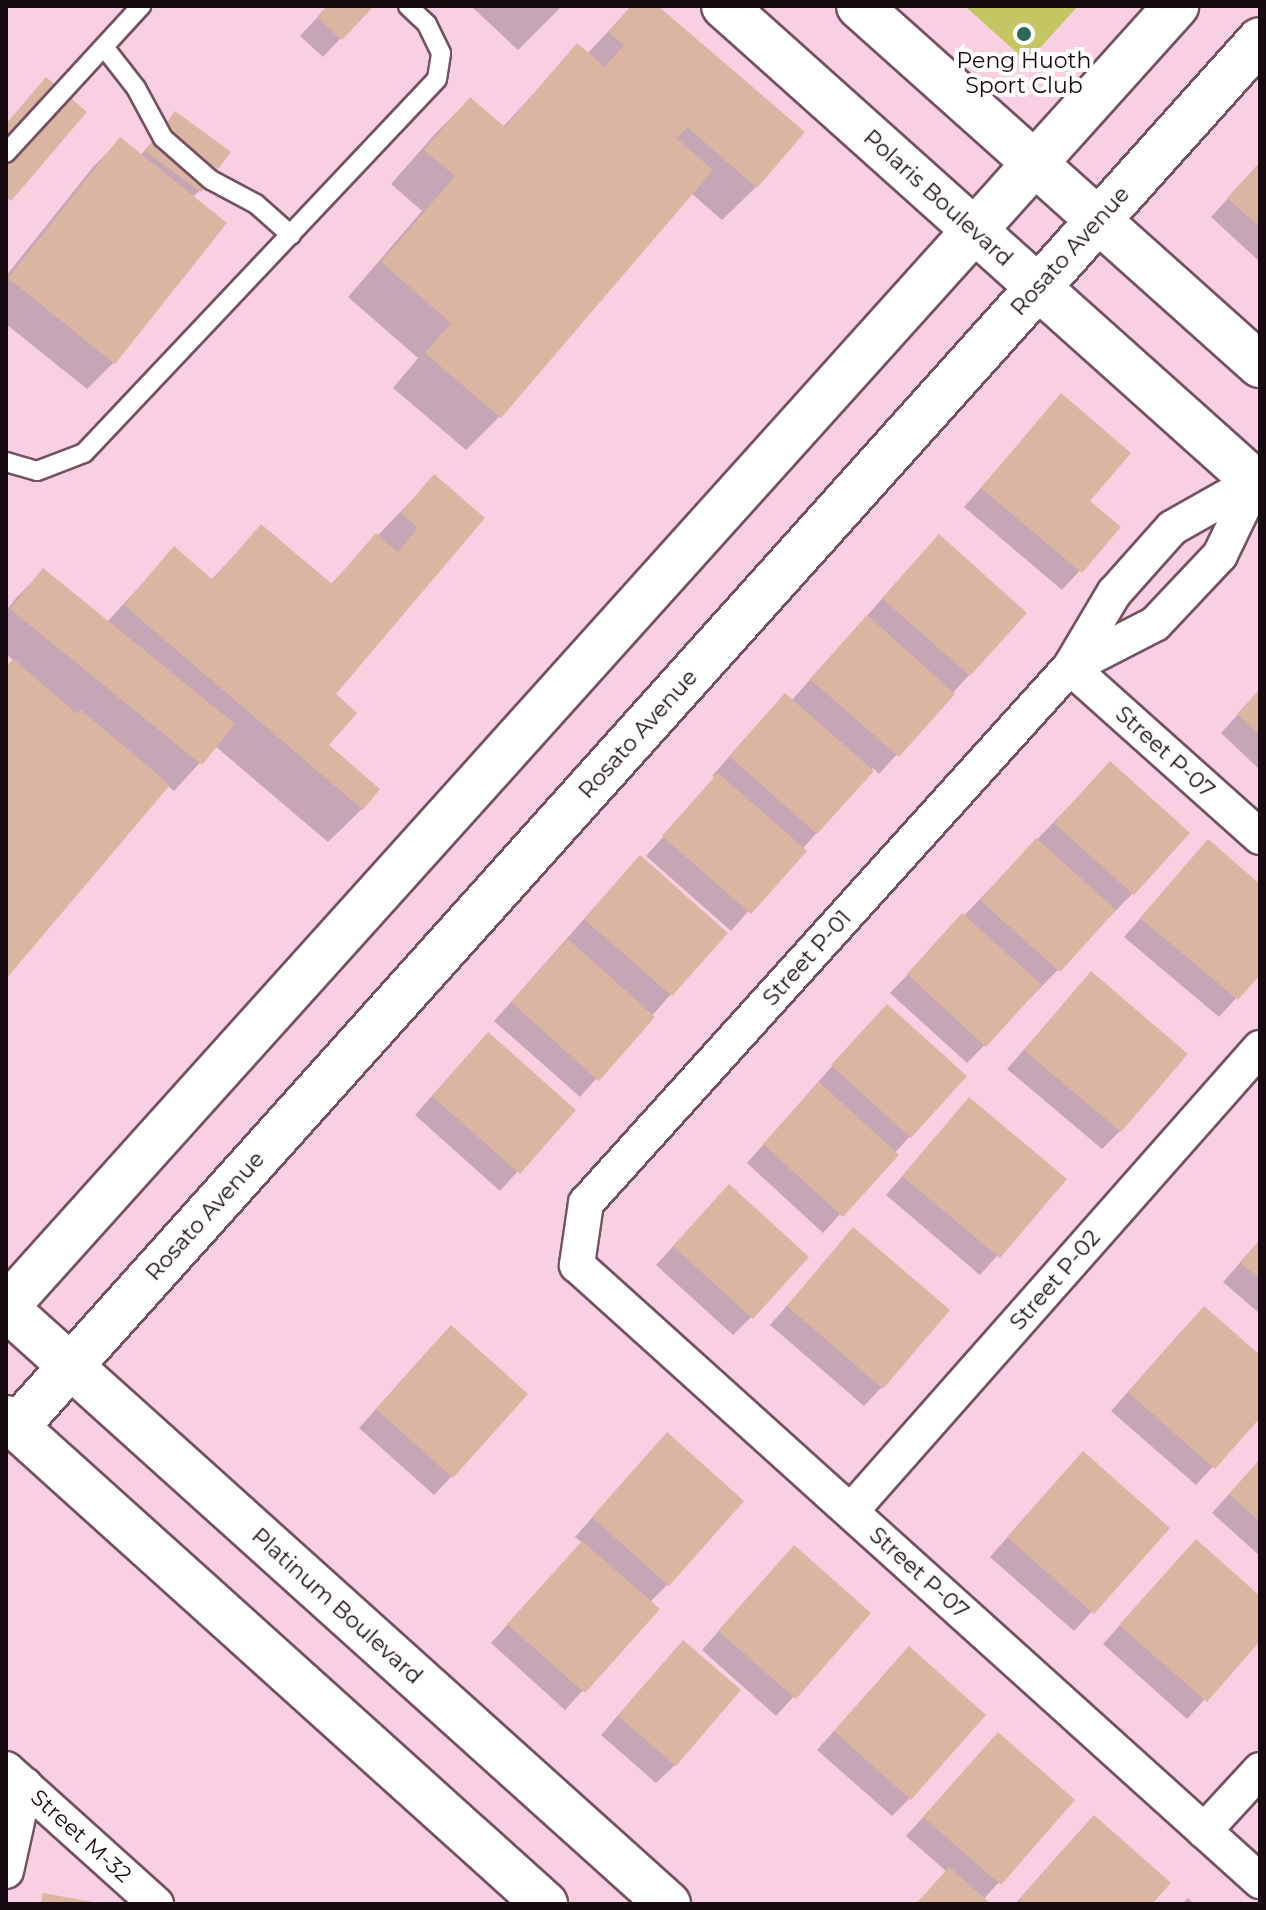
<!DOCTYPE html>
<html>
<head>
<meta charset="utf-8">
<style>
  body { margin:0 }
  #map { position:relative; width:1266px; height:1910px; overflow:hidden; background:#f8d0e2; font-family:Montserrat,sans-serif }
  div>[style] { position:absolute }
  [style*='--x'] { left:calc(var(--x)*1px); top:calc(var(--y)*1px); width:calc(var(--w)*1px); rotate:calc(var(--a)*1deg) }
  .green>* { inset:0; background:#c4c663 }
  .shadow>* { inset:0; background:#0003 }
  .building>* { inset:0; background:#dab6a2 }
  .roads { filter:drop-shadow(2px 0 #745262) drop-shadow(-2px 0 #745262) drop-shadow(0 2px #745262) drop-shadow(0 -2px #745262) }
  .lane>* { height:18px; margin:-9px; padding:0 9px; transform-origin:9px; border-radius:9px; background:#fff }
  .street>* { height:34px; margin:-17px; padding:0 17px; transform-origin:17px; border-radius:17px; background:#fff }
  .secondary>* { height:44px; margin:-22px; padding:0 22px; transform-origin:22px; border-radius:22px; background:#fff }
  .dots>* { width:22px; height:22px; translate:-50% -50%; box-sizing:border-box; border:4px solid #fefefe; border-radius:50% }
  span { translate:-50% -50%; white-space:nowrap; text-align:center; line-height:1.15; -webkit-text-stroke:8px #fefefe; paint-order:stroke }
  .poi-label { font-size:22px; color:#170a10 }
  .street-label { font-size:22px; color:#170a10 }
  .frame { position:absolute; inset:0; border:8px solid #170a10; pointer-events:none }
</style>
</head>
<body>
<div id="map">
  <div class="green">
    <i style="clip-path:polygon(965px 6px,1078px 6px,1027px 62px)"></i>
  </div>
  <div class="shadow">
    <i style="clip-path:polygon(328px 6px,371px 6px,323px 57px,300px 36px)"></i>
    <i style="clip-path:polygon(471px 6px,562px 6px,518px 50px)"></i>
    <i style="clip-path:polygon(632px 6px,655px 6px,756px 187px,722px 220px,691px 193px,500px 416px,466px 450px,393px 388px,418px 358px,348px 297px,422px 211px,391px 184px,436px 133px,470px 99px,502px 128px,577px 46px,587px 54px)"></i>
    <i style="clip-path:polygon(176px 113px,200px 190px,192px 198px,114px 362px,87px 389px,6px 324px,6px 276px,93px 167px,120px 140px,140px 156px)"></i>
    <i style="clip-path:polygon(1260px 163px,1260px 262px,1211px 217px)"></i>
    <i style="clip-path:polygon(1061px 396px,1088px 501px,1119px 528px,1062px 590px,964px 507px)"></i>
    <i style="clip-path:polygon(434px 477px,482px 518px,333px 694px,326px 746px,362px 809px,328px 842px,215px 746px,174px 791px,167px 785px,6px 976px,6px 669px,14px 661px,6px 654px,6px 611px,17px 597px,43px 571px,107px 622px,174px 549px,211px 580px,261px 527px,330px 585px)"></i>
    <i style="clip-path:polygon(921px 555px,969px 675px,879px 774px,873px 768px,731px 931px,646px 856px,716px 778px,712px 776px,767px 714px,791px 701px)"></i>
    <i style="clip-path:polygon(1260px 690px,1260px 770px,1221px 733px)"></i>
    <i style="clip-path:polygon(1092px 782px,1133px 893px,967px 1063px,890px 993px)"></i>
    <i style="clip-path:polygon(1208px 841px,1260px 886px,1260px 972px,1219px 1017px,1124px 937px)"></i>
    <i style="clip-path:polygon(622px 876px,725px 933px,580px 1097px,494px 1021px)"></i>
    <i style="clip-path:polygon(1091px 973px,1120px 1131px,1102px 1149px,1007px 1069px)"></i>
    <i style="clip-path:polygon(869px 1024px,910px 1136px,823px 1233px,747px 1163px)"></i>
    <i style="clip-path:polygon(470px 1053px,573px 1110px,500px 1191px,415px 1115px)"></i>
    <i style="clip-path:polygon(969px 1099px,1064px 1180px,980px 1275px,886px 1195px)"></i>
    <i style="clip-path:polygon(711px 1205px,751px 1317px,733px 1335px,656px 1265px)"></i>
    <i style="clip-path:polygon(853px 1230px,882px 1387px,864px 1406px,770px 1325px)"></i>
    <i style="clip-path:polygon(1260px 1240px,1260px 1314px,1223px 1282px)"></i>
    <i style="clip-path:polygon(1186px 1326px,1260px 1358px,1260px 1415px,1196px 1485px,1111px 1411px)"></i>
    <i style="clip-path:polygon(433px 1345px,452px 1476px,434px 1495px,359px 1428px)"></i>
    <i style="clip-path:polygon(649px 1453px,668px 1584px,649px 1603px,657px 1609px,565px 1710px,491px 1643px,582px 1543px,575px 1537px)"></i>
    <i style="clip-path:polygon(1260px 1460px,1260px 1556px,1212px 1513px)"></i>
    <i style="clip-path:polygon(1065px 1472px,1167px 1528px,1074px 1631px,990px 1557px)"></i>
    <i style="clip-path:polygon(1178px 1560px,1260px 1599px,1260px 1638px,1187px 1719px,1103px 1644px)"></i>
    <i style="clip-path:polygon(776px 1566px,868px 1614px,776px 1716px,702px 1650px)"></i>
    <i style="clip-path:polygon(665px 1661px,675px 1765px,656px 1783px,601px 1735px)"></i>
    <i style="clip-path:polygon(891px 1667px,910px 1798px,892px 1816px,817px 1750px)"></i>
    <i style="clip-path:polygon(998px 1734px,1072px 1800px,983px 1900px,988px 1904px,917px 1904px,947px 1872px,906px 1836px)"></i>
    <i style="clip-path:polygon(1094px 1817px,1150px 1904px,1015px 1904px,1076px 1835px)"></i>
    <i style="clip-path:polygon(1188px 1898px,1194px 1904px,1182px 1904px)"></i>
  </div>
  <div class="building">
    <i style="clip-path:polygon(327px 6px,374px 6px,342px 40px,317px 17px)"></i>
    <i style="clip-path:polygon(631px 6px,658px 6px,805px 132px,757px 188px,687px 127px,677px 139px,713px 170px,501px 418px,425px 353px,451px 323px,381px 262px,455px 176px,424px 150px,470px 97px,505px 127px,577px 43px,605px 67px,624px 45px,608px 32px)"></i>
    <i style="clip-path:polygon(46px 77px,87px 112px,11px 201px,6px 197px,6px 124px)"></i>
    <i style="clip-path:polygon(175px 111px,231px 152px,201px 192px,145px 151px)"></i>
    <i style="clip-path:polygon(120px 137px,227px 223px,115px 364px,8px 278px)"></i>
    <i style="clip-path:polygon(1260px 162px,1260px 227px,1227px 198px)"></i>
    <i style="clip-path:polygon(1061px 393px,1131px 453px,1090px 501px,1121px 527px,1082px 573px,981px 488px)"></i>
    <i style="clip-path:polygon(434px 474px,485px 518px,336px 694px,357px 713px,329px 745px,380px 789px,363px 810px,124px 605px,174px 546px,213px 580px,261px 524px,332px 584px,376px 533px,398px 552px,418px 528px,401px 513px)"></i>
    <i style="clip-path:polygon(939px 534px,1027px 613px,970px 676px,882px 598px)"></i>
    <i style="clip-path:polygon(43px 568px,235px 724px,202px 765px,10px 609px)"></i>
    <i style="clip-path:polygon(867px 615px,955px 694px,899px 757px,810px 679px)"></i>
    <i style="clip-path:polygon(13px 659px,77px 714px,81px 710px,170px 785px,6px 979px,6px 667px)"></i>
    <i style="clip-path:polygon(1260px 689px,1260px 735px,1237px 714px)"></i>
    <i style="clip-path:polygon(785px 693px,874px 771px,817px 834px,729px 756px)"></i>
    <i style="clip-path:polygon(1110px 761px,1190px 833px,1134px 895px,1054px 823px)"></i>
    <i style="clip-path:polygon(718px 773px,807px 851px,751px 914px,662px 836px)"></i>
    <i style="clip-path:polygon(1036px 838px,1116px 910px,1060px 972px,980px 900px)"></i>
    <i style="clip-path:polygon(1208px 839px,1260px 884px,1260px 975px,1238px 1000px,1140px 918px)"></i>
    <i style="clip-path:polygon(640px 855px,728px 933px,672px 996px,584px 919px)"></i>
    <i style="clip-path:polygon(962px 913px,1042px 985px,986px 1047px,907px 974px)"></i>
    <i style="clip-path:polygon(568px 939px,655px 1017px,599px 1081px,511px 1002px)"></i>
    <i style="clip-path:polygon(1091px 971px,1188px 1054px,1121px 1132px,1024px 1050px)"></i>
    <i style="clip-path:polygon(887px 1004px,967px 1076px,911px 1138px,831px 1065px)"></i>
    <i style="clip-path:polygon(488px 1032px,576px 1110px,520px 1174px,432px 1096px)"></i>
    <i style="clip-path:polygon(819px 1082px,899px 1155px,843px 1217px,763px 1144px)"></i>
    <i style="clip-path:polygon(969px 1097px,1067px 1179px,1000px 1258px,902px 1176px)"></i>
    <i style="clip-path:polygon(729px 1184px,809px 1257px,753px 1319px,673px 1246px)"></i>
    <i style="clip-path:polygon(853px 1227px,950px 1310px,883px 1389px,787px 1306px)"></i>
    <i style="clip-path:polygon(1260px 1240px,1260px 1280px,1240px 1262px)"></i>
    <i style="clip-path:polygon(1204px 1306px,1260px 1355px,1260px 1418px,1215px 1469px,1128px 1392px)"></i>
    <i style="clip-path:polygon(451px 1325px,528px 1394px,453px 1478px,376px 1409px)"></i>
    <i style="clip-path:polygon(667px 1432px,744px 1501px,669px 1586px,592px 1517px)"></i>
    <i style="clip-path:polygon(1083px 1451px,1170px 1528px,1094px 1614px,1007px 1537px)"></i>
    <i style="clip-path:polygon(1260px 1459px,1260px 1522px,1229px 1494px)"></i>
    <i style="clip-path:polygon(1196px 1539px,1260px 1596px,1260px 1641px,1207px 1702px,1119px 1625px)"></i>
    <i style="clip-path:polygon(582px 1541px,660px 1609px,585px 1693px,507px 1624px)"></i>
    <i style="clip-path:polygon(794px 1545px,871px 1613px,796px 1699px,718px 1631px)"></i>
    <i style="clip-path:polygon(683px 1640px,741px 1690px,676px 1766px,618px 1716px)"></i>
    <i style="clip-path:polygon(909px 1646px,986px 1715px,911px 1800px,834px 1731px)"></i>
    <i style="clip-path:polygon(998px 1732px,1075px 1800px,1001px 1885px,923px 1817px)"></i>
    <i style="clip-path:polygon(1094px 1815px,1171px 1883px,1152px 1904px,1024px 1904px,1019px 1900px)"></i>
    <i style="clip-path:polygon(949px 1867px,991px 1904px,916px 1904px)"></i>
    <i style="clip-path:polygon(43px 1893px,93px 1902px,92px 1904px,41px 1904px)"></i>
  </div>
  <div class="roads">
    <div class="lane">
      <i style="--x:104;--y:47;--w:52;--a:52"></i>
      <i style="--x:136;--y:88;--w:57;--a:61.6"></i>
      <i style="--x:163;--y:138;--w:64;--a:41.2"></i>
      <i style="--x:211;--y:180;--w:51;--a:28.1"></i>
      <i style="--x:256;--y:204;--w:47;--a:41.5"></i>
      <i style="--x:6;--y:153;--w:200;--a:-47.4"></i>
      <i style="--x:6;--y:462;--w:32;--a:16"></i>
      <i style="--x:37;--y:471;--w:50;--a:-21"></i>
      <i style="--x:84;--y:453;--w:514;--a:-46.65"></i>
      <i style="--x:437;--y:79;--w:26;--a:-81"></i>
      <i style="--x:441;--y:53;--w:32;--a:-116"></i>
      <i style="--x:427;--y:24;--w:26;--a:-137"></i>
    </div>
    <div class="street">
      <i style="--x:1255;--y:481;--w:95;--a:150.5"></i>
      <i style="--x:1172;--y:528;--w:87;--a:131.7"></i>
      <i style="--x:1114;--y:593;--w:86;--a:120.7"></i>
      <i style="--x:1070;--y:667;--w:722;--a:132.08"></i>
      <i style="--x:586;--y:1203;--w:63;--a:98.3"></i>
      <i style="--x:577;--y:1265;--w:920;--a:42.05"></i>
      <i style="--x:1070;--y:667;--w:255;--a:41.8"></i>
      <i style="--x:1071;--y:667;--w:94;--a:-27.1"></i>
      <i style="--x:1155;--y:624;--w:95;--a:-46.7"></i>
      <i style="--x:1220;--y:555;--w:85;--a:-64.3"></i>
      <i style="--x:851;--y:1511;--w:618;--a:-48.54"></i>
      <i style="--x:6;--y:1769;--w:202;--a:42"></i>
      <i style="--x:1204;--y:1831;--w:83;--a:-47.4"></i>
      <i style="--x:6;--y:1871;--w:88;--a:-77.5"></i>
    </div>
    <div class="secondary">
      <i style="--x:724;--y:6;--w:720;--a:41.85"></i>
      <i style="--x:859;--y:6;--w:538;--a:41.84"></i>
      <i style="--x:6;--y:1307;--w:1750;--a:-48.03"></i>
      <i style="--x:6;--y:1308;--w:891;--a:42"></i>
      <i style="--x:6;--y:1418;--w:726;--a:42.04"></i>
      <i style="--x:16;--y:1427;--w:1863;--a:-48.11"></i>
    </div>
  </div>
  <div class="dots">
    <i style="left:1024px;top:34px;background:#2c6a56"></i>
  </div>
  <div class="poi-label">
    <span style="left:1024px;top:73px">Peng Huoth<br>Sport Club</span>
  </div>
  <div class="street-label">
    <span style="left:938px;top:198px;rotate:42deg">Polaris Boulevard</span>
    <span style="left:1070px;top:251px;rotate:-48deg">Rosato Avenue</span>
    <span style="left:638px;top:734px;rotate:-48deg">Rosato Avenue</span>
    <span style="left:1165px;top:752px;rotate:42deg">Street P-07</span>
    <span style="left:807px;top:958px;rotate:-48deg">Street P-01</span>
    <span style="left:205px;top:1216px;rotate:-48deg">Rosato Avenue</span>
    <span style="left:1055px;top:1280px;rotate:-49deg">Street P-02</span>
    <span style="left:919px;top:1573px;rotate:42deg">Street P-07</span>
    <span style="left:337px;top:1606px;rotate:42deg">Platinum Boulevard</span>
    <span style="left:81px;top:1836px;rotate:42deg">Street M-32</span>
  </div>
  <div class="frame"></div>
</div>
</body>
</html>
